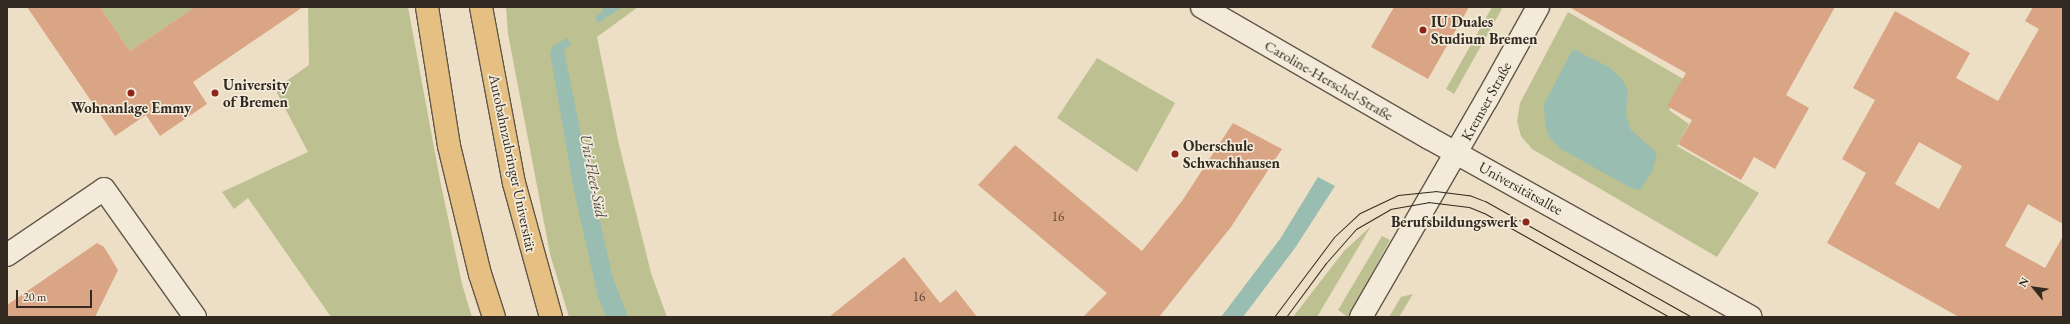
<!DOCTYPE html>
<html>
<head>
<meta charset="utf-8">
<style>
  body { margin:0 }
  #map { position:relative; width:2070px; height:324px; overflow:hidden; background:#eddfc5; font-family:"EB Garamond",serif }
  div>[style] { position:absolute }
  [style*='--x'] { left:calc(var(--x)*1px); top:calc(var(--y)*1px); width:calc(var(--w)*1px); rotate:calc(var(--a)*1deg) }
  .green>* { inset:0; background:#bdc191 }
  .water>* { inset:0; background:#9abdb1 }
  .building>* { inset:0; background:#daa585 }
  .roads { filter:drop-shadow(1px 0 #61574a) drop-shadow(-1px 0 #61574a) drop-shadow(0 1px #61574a) drop-shadow(0 -1px #61574a) }
  .minor>* { height:22px; margin:-11px; padding:0 11px; transform-origin:11px; border-radius:11px; background:#f3ead9 }
  .major>* { height:22px; margin:-11px; padding:0 11px; transform-origin:11px; border-radius:11px; background:#e6c082 }
  .tram>* { height:1px; margin:-0.5px; padding:0 0.5px; transform-origin:0.5px; border-radius:0.5px; background:#322a21 }
  .dots>* { width:11px; height:11px; translate:-50% -50%; box-sizing:border-box; border:2px solid #f3ead9; border-radius:50% }
  span { translate:-50% -50%; white-space:nowrap; text-align:center; line-height:1.15; -webkit-text-stroke:3.5px #f3ead9; paint-order:stroke }
  .number-label { font-size:13px; color:#5c493a }
  .number-label span { -webkit-text-stroke-width:0 }
  .poi-label { font-size:15px; color:#322a21; font-weight:700 }
  .left { translate:0 -50%; text-align:left }
  .right { translate:-100% -50%; text-align:right }
  .street-label { font-size:15px; color:#322a21 }
  .water-label { font-size:16px; color:#4c4f45; font-style:italic }
  .frame { position:absolute; inset:0; border:8px solid #322a21; pointer-events:none }
  .north { position:absolute; left:2014px; top:268px; width:40px; height:40px; -webkit-text-stroke:3px #f3ead9; paint-order:stroke; rotate:299deg; font-size:11px; font-weight:700; line-height:16px; text-align:center; color:#322a21 }
  .north::after { content:''; display:block; margin:auto; width:14px; height:18px; background:#322a21; clip-path:polygon(50% 0,100% 100%,50% 72%,0 100%) }
  .scale { position:absolute; left:16px; top:290px; width:76px; height:18px; box-sizing:border-box; border:2px solid #322a21; border-top:0; padding-left:5px; font-size:12px; line-height:14px; white-space:nowrap; color:#322a21; -webkit-text-stroke:3px #f3ead9; paint-order:stroke }
</style>
</head>
<body>
<div id="map">
  <div class="green">
    <i style="clip-path:polygon(100px 7px,195px 7px,130px 51px)"></i>
    <i style="clip-path:polygon(308px 7px,408px 7px,440px 180px,462px 284px,472px 317px,331px 317px,248px 198px,234px 209px,222px 192px,308px 152px,275px 89px,309px 65px)"></i>
    <i style="clip-path:polygon(506px 7px,638px 7px,597px 37px,619px 145px,651px 273px,667px 317px,569px 317px,550px 254px,508px 34px)"></i>
    <i style="clip-path:polygon(1492px 7px,1503px 7px,1454px 94px,1446px 89px)"></i>
    <i style="clip-path:polygon(1568px 12px,1685px 80px,1669px 110px,1689px 124px,1677px 146px,1759px 193px,1717px 257px,1532px 149px,1521px 136px,1517px 121px,1520px 103px)"></i>
    <i style="clip-path:polygon(1097px 58px,1175px 103px,1137px 172px,1057px 118px)"></i>
    <i style="clip-path:polygon(1371px 226px,1317px 317px,1293px 317px,1344px 251px)"></i>
    <i style="clip-path:polygon(1382px 236px,1390px 240px,1348px 317px,1338px 310px)"></i>
    <i style="clip-path:polygon(1413px 294px,1399px 317px,1389px 317px,1401px 297px)"></i>
  </div>
  <div class="water">
    <i style="clip-path:polygon(603px 7px,622px 7px,598px 23px,595px 17px,602px 12px)"></i>
    <i style="clip-path:polygon(567px 38px,571px 45px,564px 50px,588px 169px,613px 278px,628px 317px,606px 317px,598px 297px,574px 191px,550px 53px,553px 46px)"></i>
    <i style="clip-path:polygon(1573px 49px,1609px 67px,1622px 79px,1628px 91px,1626px 112px,1630px 129px,1657px 153px,1652px 172px,1640px 190px,1631px 188px,1561px 149px,1549px 137px,1545px 124px,1544px 104px)"></i>
    <i style="clip-path:polygon(1318px 177px,1335px 186px,1295px 248px,1243px 317px,1221px 317px,1280px 239px)"></i>
  </div>
  <div class="building">
    <i style="clip-path:polygon(27px 7px,100px 7px,130px 51px,195px 7px,303px 7px,193px 82px,207px 104px,160px 136px,146px 115px,115px 136px)"></i>
    <i style="clip-path:polygon(1394px 7px,1469px 7px,1428px 79px,1371px 47px)"></i>
    <i style="clip-path:polygon(1569px 7px,1835px 7px,1786px 95px,1809px 108px,1775px 169px,1754px 157px,1741px 180px,1678px 144px,1692px 120px,1667px 106px,1686px 73px)"></i>
    <i style="clip-path:polygon(evenodd,2033px 7px,2063px 7px,2063px 224px,2028px 204px,2005px 246px,2045px 268px,2063px 236px,2063px 317px,1959px 317px,1827px 243px,1866px 173px,1842px 159px,1875px 100px,1853px 88px,1895px 11px,1970px 53px,1956px 78px,1998px 101px,2039px 29px,2025px 21px,2033px 7px,1919px 142px,1962px 166px,1939px 209px,1895px 184px,1919px 142px)"></i>
    <i style="clip-path:polygon(1233px 123px,1282px 149px,1231px 227px,1159px 317px,1083px 317px,1107px 293px,978px 185px,1015px 145px,1142px 251px,1182px 201px)"></i>
    <i style="clip-path:polygon(97px 243px,104px 247px,118px 270px,95px 317px,7px 317px,7px 305px)"></i>
    <i style="clip-path:polygon(904px 257px,940px 303px,956px 290px,977px 317px,829px 317px)"></i>
  </div>
  <div class="roads">
    <div class="minor">
      <i style="--x:1202;--y:7;--w:262;--a:30"></i>
      <i style="--x:1429;--y:138;--w:368;--a:29.1"></i>
      <i style="--x:7;--y:255;--w:117;--a:-34.2"></i>
      <i style="--x:104;--y:189;--w:157;--a:54.6"></i>
      <i style="--x:1361;--y:317;--w:252;--a:-60"></i>
      <i style="--x:1487;--y:99;--w:105;--a:-61"></i>
    </div>
    <div class="major">
      <i style="--x:427;--y:7;--w:141;--a:81"></i>
      <i style="--x:449;--y:146;--w:132;--a:76.4"></i>
      <i style="--x:480;--y:274;--w:45;--a:72"></i>
      <i style="--x:481;--y:7;--w:179;--a:79.4"></i>
      <i style="--x:514;--y:183;--w:139;--a:74.6"></i>
    </div>
  </div>
  <div class="tram">
    <i style="--x:1274;--y:317;--w:100;--a:-53.1"></i>
    <i style="--x:1334;--y:237;--w:35;--a:-43"></i>
    <i style="--x:1360;--y:213;--w:42;--a:-25.3"></i>
    <i style="--x:1398;--y:195;--w:37;--a:-6"></i>
    <i style="--x:1435;--y:191;--w:34;--a:7"></i>
    <i style="--x:1469;--y:195;--w:17;--a:21"></i>
    <i style="--x:1485;--y:201;--w:237;--a:29.3"></i>
    <i style="--x:1286;--y:317;--w:67;--a:-53.5"></i>
    <i style="--x:1326;--y:263;--w:45;--a:-48.6"></i>
    <i style="--x:1356;--y:229;--w:39;--a:-30"></i>
    <i style="--x:1390;--y:209;--w:39;--a:-10"></i>
    <i style="--x:1428;--y:202;--w:41;--a:7"></i>
    <i style="--x:1469;--y:207;--w:16;--a:22"></i>
    <i style="--x:1484;--y:213;--w:212;--a:29.3"></i>
  </div>
  <div class="dots">
    <i style="left:1423px;top:30px;background:#8f2418"></i>
    <i style="left:131px;top:93px;background:#8f2418"></i>
    <i style="left:215px;top:93px;background:#8f2418"></i>
    <i style="left:1175px;top:154px;background:#8f2418"></i>
    <i style="left:1526px;top:222px;background:#8f2418"></i>
  </div>
  <div class="number-label">
    <span style="left:1058px;top:217px">16</span>
    <span style="left:919px;top:297px">16</span>
  </div>
  <div class="poi-label">
    <span class="left" style="left:1431px;top:30px">IU Duales<br>Studium Bremen</span>
    <span class="left" style="left:223px;top:93px">University<br>of Bremen</span>
    <span style="left:131px;top:108px">Wohnanlage Emmy</span>
    <span class="left" style="left:1183px;top:154px">Oberschule<br>Schwachhausen</span>
    <span class="right" style="left:1518px;top:222px">Berufsbildungswerk</span>
  </div>
  <div class="street-label">
    <span style="left:1329px;top:80px;rotate:30deg">Caroline-Herschel-Straße</span>
    <span style="left:1486px;top:101px;rotate:-61deg">Kremser Straße</span>
    <span style="left:513px;top:163px;rotate:78deg">Autobahnzubringer Universität</span>
    <span style="left:1521px;top:188px;rotate:29deg">Universitätsallee</span>
  </div>
  <div class="water-label">
    <span style="left:593px;top:176px;rotate:79deg">Uni-Fleet-Süd</span>
  </div>
  <div class="frame"></div>
  <div class="north">N</div>
  <div class="scale">20 m</div>
</div>
</body>
</html>
